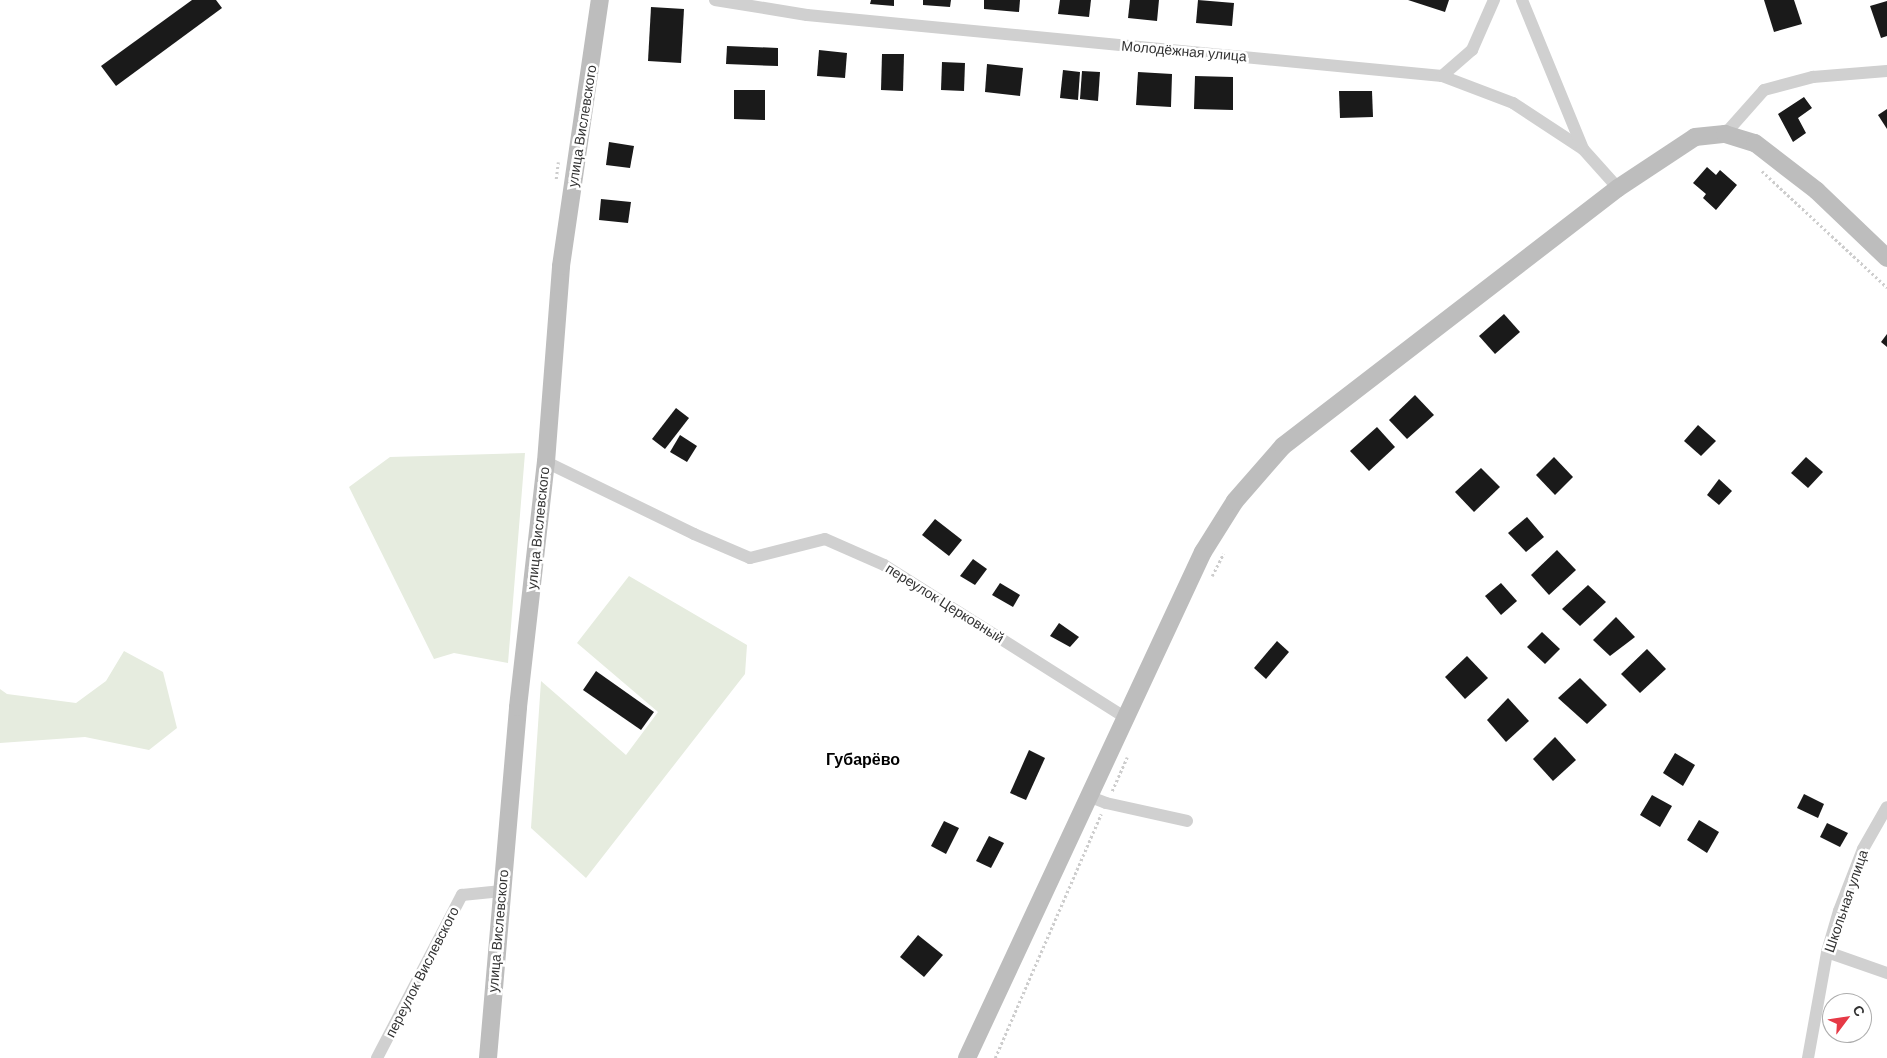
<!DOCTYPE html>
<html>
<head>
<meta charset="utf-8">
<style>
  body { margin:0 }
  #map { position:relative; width:1887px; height:1058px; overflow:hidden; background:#fff; font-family:"DM Sans",sans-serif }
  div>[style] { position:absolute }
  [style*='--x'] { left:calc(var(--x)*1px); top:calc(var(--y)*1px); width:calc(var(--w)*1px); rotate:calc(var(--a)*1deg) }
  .green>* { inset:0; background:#e6ecdf }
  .building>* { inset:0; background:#1a1a1a }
  .path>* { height:2.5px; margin-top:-1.25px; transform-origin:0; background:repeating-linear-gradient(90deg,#cdcdcd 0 2.5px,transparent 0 5px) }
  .street>* { height:12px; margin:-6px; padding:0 6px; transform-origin:6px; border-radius:6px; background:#d0d0d0 }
  .secondary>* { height:18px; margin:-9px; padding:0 9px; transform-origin:9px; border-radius:9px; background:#bdbdbd }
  span { translate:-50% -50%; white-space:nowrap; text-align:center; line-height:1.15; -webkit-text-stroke:5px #fff; paint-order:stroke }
  .street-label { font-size:14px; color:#333 }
  .quarter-label { font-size:16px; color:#000; font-weight:700 }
  .north { position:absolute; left:1822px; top:993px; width:50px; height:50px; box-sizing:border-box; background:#fff; border:1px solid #adadad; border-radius:50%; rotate:59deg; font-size:14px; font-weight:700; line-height:20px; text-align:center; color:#333 }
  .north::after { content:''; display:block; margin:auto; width:18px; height:22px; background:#e63946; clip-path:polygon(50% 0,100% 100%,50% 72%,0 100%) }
</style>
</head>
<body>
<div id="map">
  <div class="green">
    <i style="clip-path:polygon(525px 453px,508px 663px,454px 653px,434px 659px,349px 487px,390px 457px)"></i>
    <i style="clip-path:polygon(629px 576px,747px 645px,745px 674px,586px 878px,531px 828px,541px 681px,626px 755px,658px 712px,577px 643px)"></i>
    <i style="clip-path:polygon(124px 651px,163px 672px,177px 728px,149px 750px,85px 737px,0 743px,0 689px,7px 694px,76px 703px,106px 681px)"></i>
  </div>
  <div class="building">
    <i style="clip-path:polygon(192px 0,216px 0,222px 8px,116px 86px,101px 66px)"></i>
    <i style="clip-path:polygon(871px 0,894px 0,894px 6px,870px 4px)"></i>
    <i style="clip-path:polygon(923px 0,951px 0,950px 7px,923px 5px)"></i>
    <i style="clip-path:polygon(984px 0,1020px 0,1019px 12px,984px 9px)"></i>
    <i style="clip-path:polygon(1060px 0,1091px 0,1089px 17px,1058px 14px)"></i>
    <i style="clip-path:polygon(1130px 0,1159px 0,1157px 21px,1128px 18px)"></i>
    <i style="clip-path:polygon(1198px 0,1234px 3px,1232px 26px,1196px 23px)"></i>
    <i style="clip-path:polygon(1408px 0,1449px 0,1445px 12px)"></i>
    <i style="clip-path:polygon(1764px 0,1794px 0,1802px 24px,1774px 32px)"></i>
    <i style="clip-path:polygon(1887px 1px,1887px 36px,1881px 38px,1870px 6px)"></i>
    <i style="clip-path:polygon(651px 7px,684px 9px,681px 63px,648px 61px)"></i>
    <i style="clip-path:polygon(727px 46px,778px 48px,778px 66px,726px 64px)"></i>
    <i style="clip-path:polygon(819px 50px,847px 53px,845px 78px,817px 76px)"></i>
    <i style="clip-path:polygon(882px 54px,904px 54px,903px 91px,881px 90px)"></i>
    <i style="clip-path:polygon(942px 62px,965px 63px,964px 91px,941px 90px)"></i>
    <i style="clip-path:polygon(987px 64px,1023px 68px,1020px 96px,985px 92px)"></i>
    <i style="clip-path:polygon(1063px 70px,1080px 72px,1078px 100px,1060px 98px)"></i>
    <i style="clip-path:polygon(1082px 71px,1100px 72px,1098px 101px,1080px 99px)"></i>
    <i style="clip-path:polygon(1138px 72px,1172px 74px,1171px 107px,1136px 105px)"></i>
    <i style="clip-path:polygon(1195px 76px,1233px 77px,1233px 110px,1194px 109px)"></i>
    <i style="clip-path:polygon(734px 90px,765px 90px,765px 120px,734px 119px)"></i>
    <i style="clip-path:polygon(1339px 91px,1372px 91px,1373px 117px,1340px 118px)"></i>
    <i style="clip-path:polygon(1804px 97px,1812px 108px,1798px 118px,1806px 133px,1793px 142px,1778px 114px)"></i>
    <i style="clip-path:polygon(1887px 109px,1887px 129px,1878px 115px)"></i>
    <i style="clip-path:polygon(609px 142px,634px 146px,630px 168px,606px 165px)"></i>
    <i style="clip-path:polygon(1707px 167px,1716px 175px,1720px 170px,1737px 185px,1716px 210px,1703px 198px,1706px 194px,1693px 183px)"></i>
    <i style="clip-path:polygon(601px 199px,631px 202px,628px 223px,599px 220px)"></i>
    <i style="clip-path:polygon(1504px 314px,1520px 332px,1495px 354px,1479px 336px)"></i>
    <i style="clip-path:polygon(1887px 334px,1887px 347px,1881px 342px)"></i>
    <i style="clip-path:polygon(1415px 395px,1434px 415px,1407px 439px,1389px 420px)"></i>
    <i style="clip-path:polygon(676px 408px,689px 418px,665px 449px,652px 439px)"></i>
    <i style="clip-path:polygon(1698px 425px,1716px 441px,1701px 456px,1684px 441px)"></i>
    <i style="clip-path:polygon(1377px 427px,1395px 447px,1369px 471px,1350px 451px)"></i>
    <i style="clip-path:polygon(680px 435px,697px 446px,687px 462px,670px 452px)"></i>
    <i style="clip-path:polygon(1554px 457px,1573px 477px,1555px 495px,1536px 475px)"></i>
    <i style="clip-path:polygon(1806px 457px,1823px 472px,1808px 488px,1791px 473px)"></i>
    <i style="clip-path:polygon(1481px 468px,1500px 487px,1474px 512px,1455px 492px)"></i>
    <i style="clip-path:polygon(1719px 479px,1732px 491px,1719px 505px,1707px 495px)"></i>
    <i style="clip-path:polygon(1527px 517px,1544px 537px,1526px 552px,1508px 533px)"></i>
    <i style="clip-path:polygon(935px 519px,962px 540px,949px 556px,922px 535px)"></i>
    <i style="clip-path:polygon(1557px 550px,1576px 570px,1549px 595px,1531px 575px)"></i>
    <i style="clip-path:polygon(973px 559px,987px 569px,975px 585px,960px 576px)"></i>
    <i style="clip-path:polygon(1000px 583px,1020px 595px,1013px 607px,992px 595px)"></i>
    <i style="clip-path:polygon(1501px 583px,1517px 601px,1501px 615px,1485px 596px)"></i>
    <i style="clip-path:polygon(1588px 585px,1606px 602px,1580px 626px,1562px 609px)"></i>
    <i style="clip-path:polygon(1616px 617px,1635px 637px,1610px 656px,1593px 640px)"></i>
    <i style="clip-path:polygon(1059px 623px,1079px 637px,1070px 647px,1050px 636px)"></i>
    <i style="clip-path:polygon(1542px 632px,1560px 649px,1545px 664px,1527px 647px)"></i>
    <i style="clip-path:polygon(1277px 641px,1289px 652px,1266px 679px,1254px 668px)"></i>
    <i style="clip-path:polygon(1647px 649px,1666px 669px,1640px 693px,1621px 674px)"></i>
    <i style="clip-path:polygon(1467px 656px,1488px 678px,1465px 699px,1445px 677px)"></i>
    <i style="clip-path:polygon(596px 671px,654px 712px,641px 730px,583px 690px)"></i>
    <i style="clip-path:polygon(1580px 678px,1607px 705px,1587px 724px,1558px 698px)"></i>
    <i style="clip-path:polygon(1508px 698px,1529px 721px,1506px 742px,1487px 720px)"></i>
    <i style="clip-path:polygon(1555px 737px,1576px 760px,1553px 781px,1533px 759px)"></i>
    <i style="clip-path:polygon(1029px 750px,1045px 758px,1026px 800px,1010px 793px)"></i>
    <i style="clip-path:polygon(1675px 753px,1695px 765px,1683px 786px,1663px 773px)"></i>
    <i style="clip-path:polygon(1804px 794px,1824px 804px,1818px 818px,1797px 808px)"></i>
    <i style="clip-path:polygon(1652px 795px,1672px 806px,1660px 827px,1640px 815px)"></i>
    <i style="clip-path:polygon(1699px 820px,1719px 832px,1707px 853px,1687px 840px)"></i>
    <i style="clip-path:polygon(944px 821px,959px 828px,946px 854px,931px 846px)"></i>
    <i style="clip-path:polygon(1827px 823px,1848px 833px,1840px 847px,1820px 837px)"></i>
    <i style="clip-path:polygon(989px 836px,1004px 843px,991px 868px,976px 861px)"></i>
    <i style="clip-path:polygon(918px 935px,943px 955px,924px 977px,900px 957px)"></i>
  </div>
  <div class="path">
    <i style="--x:1762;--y:171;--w:171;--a:42.9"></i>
    <i style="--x:556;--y:179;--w:17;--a:-83"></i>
    <i style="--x:1212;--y:576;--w:25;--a:-63"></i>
    <i style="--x:1112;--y:791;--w:37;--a:-66"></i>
    <i style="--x:995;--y:1058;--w:266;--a:-66.5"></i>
  </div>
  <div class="street">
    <i style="--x:715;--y:0;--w:93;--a:9.3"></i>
    <i style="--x:807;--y:15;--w:638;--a:5.49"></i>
    <i style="--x:1442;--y:76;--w:76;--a:20.8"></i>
    <i style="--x:1513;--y:103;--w:84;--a:33.3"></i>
    <i style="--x:1583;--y:149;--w:52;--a:48.1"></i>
    <i style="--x:1522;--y:0;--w:161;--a:67.7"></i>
    <i style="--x:1442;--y:76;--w:40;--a:-41"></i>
    <i style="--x:1472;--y:50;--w:55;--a:-66.3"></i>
    <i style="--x:1725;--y:134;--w:59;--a:-48.4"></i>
    <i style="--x:1764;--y:90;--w:51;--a:-14.9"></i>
    <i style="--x:1813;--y:77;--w:74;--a:-4.6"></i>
    <i style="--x:546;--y:462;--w:165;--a:25.9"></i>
    <i style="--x:694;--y:534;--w:61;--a:23.2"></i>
    <i style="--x:750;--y:558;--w:77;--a:-14.2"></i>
    <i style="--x:825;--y:539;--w:64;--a:23.8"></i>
    <i style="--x:884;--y:565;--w:284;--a:32.3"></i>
    <i style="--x:1088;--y:796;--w:19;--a:21"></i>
    <i style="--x:1106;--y:803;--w:83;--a:12.5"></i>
    <i style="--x:1827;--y:952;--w:64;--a:19.3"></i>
    <i style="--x:377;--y:1058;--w:184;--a:-62.5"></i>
    <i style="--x:462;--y:895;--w:40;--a:-5.7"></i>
    <i style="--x:1808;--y:1058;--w:108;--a:-79.8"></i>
    <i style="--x:1827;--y:952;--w:43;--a:-73.7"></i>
    <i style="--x:1839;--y:911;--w:66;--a:-68.8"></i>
    <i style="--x:1863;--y:849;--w:48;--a:-60.3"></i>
  </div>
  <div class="secondary">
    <i style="--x:488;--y:1058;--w:352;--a:-85.1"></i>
    <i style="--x:518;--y:707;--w:247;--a:-83.5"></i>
    <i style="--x:546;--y:462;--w:197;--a:-85.6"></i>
    <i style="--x:561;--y:266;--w:269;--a:-81.7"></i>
    <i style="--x:967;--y:1058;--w:558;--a:-65"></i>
    <i style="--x:1203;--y:552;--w:60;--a:-57.9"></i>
    <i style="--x:1235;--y:501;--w:73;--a:-48.9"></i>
    <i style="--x:1283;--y:446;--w:423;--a:-37.6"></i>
    <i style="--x:1618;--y:188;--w:92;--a:-33.5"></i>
    <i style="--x:1695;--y:137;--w:30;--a:-6"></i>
    <i style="--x:1725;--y:134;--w:31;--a:17"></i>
    <i style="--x:1755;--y:143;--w:78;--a:37.7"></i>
    <i style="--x:1817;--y:191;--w:97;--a:43.7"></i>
  </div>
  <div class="street-label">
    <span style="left:1184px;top:51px;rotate:5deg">Молодёжная улица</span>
    <span style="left:582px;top:126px;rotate:-81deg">улица Вислевского</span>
    <span style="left:538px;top:528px;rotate:-84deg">улица Вислевского</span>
    <span style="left:945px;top:603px;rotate:32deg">переулок Церковный</span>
    <span style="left:1846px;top:901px;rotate:-71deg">Школьная улица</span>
    <span style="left:498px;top:931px;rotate:-85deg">улица Вислевского</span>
    <span style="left:422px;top:972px;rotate:-63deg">переулок Вислевского</span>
  </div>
  <div class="quarter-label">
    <span style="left:863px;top:760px">Губарёво</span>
  </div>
  <div class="north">С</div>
</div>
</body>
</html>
